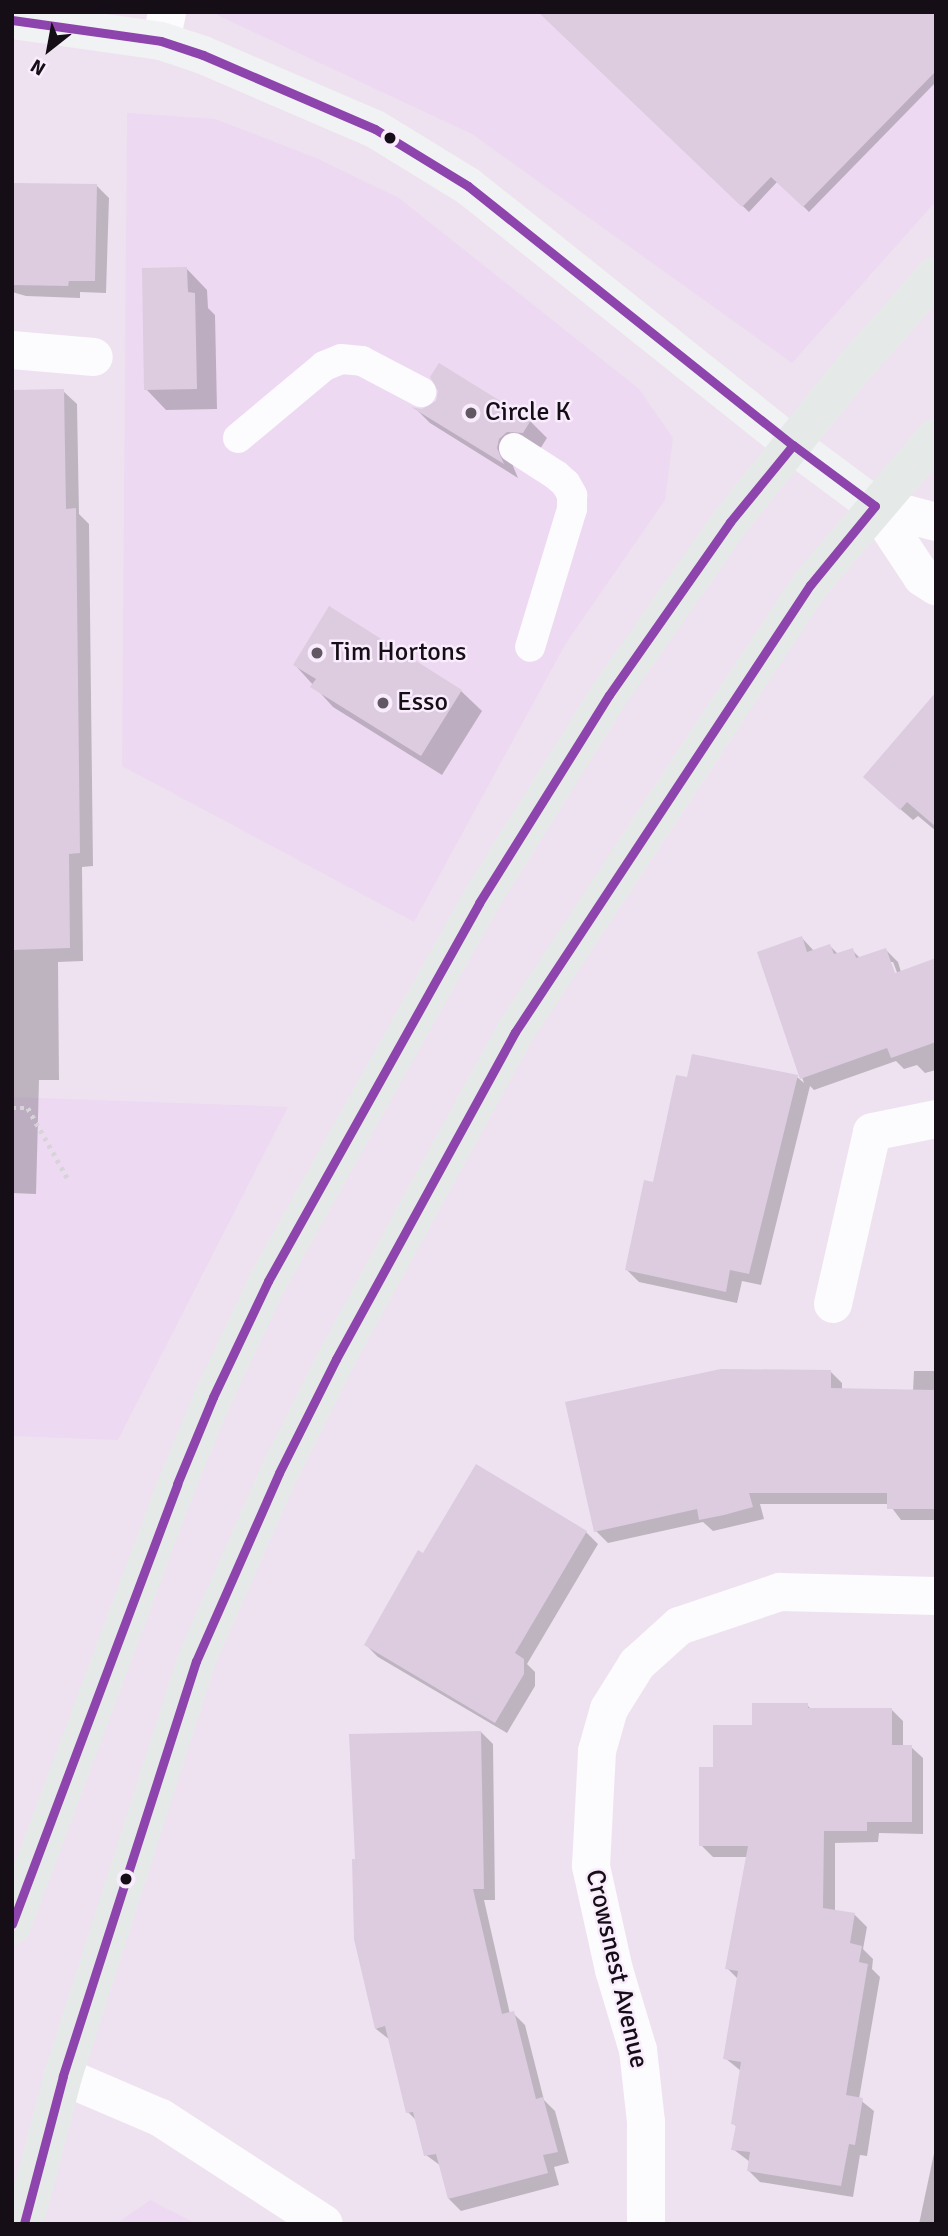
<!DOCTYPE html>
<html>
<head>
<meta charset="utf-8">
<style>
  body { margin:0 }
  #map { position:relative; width:948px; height:2236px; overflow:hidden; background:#eee2f0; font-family:Signika,sans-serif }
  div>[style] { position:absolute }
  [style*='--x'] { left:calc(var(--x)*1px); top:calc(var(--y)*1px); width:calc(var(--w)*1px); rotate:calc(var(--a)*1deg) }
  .built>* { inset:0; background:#edd9f1 }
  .shadow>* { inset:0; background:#0003 }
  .building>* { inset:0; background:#ddcbe0 }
  .path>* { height:4.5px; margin-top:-2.25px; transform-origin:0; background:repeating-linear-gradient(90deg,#d7d4d8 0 3.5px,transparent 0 8.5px) }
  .lane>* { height:30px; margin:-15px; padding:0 15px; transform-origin:15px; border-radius:15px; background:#fcfbfd }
  .street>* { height:38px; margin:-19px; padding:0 19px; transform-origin:19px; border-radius:19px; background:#fcfbfd }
  .secondary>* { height:38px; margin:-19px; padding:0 19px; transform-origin:19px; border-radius:19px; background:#f1f2f3 }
  .primary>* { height:38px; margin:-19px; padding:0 19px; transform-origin:19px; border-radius:19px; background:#e5eae9 }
  .bus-1>* { height:9px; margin:-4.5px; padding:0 4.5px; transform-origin:4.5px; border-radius:4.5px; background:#8e44ad }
  .dots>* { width:19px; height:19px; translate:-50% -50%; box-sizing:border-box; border:4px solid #f9ecfc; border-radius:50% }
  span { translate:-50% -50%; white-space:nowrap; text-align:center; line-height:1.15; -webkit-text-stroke:5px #f9ecfc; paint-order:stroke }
  .poi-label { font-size:26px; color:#160e17 }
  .left { translate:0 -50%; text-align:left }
  .street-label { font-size:26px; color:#160e17 }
  .frame { position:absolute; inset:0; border:14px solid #160e17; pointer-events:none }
  .north { position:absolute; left:14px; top:14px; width:70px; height:70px; -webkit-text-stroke:5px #f9ecfc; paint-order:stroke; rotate:211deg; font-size:19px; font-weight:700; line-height:28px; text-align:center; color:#160e17 }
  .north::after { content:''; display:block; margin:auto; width:24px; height:32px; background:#160e17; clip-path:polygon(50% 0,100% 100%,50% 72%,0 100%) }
</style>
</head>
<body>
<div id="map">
  <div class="built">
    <i style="clip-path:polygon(217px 12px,936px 12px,936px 201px,792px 363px,472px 134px,217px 15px)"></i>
    <i style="clip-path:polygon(127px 113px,215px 119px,316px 158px,399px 198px,639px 389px,673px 438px,665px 500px,566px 643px,414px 922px,122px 766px)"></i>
    <i style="clip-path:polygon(12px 1097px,288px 1107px,118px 1440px,12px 1436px)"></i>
    <i style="clip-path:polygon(150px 2200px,197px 2224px,116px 2224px)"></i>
  </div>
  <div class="shadow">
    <i style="clip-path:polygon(541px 12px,936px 12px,936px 82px,809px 212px,778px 181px,749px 212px)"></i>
    <i style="clip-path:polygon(12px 184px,97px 186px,109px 198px,106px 293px,80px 292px,80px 298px,26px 296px,12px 292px)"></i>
    <i style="clip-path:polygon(187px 269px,207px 290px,208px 308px,215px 315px,217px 409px,166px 410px,146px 389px)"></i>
    <i style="clip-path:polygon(439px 365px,530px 421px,547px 438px,540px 449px,515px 456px,513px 466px,518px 478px,430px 423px,417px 410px,423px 411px,438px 402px)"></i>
    <i style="clip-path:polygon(12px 391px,63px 391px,77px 404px,79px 514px,89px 524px,93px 866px,82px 867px,83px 961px,58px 962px,59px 1080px,39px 1080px,36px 1194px,12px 1193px)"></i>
    <i style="clip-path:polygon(295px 665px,461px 691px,482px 711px,442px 775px,333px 707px)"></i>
    <i style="clip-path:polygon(936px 712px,936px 831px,918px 816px,913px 820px,877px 789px)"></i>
    <i style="clip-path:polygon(evenodd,802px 938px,814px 951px,830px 946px,838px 954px,852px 950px,861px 959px,886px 950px,898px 962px,901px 972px,936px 966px,936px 1070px,925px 1073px,917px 1065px,904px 1069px,896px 1061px,814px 1090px,810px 1086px,761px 1285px,742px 1281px,737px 1303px,639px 1282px,627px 1270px,655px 1184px,797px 1077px,804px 1083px,759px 953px,802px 938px,889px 962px,893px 962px,900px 980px,896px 982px,889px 962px)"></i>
    <i style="clip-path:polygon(830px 1371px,842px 1383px,842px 1390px,913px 1391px,914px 1371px,936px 1371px,936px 1520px,901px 1520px,889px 1504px,760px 1504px,764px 1519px,713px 1531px,703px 1522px,608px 1543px,596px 1531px)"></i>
    <i style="clip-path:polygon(586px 1532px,598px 1544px,527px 1664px,535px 1672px,535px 1686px,507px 1733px,378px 1657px,366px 1645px,423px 1555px)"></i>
    <i style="clip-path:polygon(807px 1705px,812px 1710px,891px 1709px,903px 1721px,903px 1747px,911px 1747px,923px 1758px,923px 1834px,879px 1833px,878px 1842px,835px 1843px,835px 1912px,855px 1915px,867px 1927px,863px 1949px,873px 1959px,872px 1969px,880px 1977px,859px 2099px,874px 2111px,867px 2156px,860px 2155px,853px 2197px,760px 2182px,748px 2170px,750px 2162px,733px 2149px,737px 2127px,733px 2123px,741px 2071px,725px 2058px,739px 1980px,727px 1968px,747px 1857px,713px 1857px,701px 1845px,715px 1768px,754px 1727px)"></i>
    <i style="clip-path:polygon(481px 1732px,493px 1744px,495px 1900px,484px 1900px,510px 2014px,513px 2013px,525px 2025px,544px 2100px,555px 2111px,569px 2163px,554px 2167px,559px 2185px,461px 2211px,449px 2199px,441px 2166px,426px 2155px,417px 2121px,408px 2112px,390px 2040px,376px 2029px)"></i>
    <i style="clip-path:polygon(936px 2144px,936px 2224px,919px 2224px)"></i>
  </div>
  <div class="building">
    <i style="clip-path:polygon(538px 12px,936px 12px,936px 71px,803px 207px,771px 177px,742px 207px)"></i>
    <i style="clip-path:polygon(12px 183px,97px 184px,95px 281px,69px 281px,68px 286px,12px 285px)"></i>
    <i style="clip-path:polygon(187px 267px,188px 292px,195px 293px,197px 389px,144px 390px,142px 268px)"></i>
    <i style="clip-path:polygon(439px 363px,531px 420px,523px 433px,507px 432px,499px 439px,497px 448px,504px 464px,411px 407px,422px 409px,436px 401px,438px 391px,430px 377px)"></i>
    <i style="clip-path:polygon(64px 389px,66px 509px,76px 508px,80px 853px,69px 854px,70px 948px,12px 950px,12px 390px)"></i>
    <i style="clip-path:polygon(329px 606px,462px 690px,421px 756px,310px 687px,316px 679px,293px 665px)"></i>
    <i style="clip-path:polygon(936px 692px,936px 827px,907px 802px,900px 810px,863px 777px)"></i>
    <i style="clip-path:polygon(802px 936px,807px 952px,830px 944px,834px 954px,853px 948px,856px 958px,886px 948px,895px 973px,936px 958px,936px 1042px,891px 1058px,887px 1048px,800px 1079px,757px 952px)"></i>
    <i style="clip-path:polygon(692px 1054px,798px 1075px,749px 1274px,730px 1270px,726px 1292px,625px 1270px,644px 1180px,653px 1182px,676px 1075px,687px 1077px)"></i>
    <i style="clip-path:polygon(721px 1369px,831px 1370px,831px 1388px,936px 1390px,936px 1509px,887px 1509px,887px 1493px,749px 1493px,753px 1507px,724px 1515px,699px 1520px,697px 1509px,594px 1532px,565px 1402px)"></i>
    <i style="clip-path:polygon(476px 1464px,587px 1531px,515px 1653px,524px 1659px,524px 1674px,495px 1723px,364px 1645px,418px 1550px,423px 1553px)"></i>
    <i style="clip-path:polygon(752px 1703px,808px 1703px,808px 1708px,892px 1708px,892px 1745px,912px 1745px,912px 1822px,867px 1822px,867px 1831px,824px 1831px,823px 1908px,855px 1913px,850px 1943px,862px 1946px,859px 1962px,868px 1964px,846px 2095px,863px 2098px,855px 2145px,849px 2144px,841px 2186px,747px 2171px,750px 2152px,731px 2150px,736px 2125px,731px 2124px,741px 2062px,723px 2059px,738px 1971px,725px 1969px,748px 1846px,699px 1846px,699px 1767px,713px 1767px,713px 1725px,752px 1725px)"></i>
    <i style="clip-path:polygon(481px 1731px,484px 1889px,473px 1889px,502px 2014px,514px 2011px,536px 2099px,543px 2097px,558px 2152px,543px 2155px,548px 2173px,448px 2199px,436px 2154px,424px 2156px,413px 2112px,406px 2113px,385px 2026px,375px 2029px,354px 1939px,352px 1859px,355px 1859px,349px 1734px)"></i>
  </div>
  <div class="path">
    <i style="--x:12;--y:1108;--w:16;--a:0"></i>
    <i style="--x:28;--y:1108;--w:81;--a:60.6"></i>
  </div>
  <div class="lane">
    <i style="--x:238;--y:438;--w:112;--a:-39.9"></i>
    <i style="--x:324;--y:366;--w:18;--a:-22"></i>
    <i style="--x:341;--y:359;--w:21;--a:5"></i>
    <i style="--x:362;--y:361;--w:67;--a:27.7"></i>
    <i style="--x:514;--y:448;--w:50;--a:32.7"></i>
    <i style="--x:556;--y:475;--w:13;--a:42"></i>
    <i style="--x:566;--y:484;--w:13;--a:61"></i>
    <i style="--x:572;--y:495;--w:14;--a:90"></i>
    <i style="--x:572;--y:509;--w:144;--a:106.9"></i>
  </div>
  <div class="street">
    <i style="--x:161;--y:41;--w:30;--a:-78"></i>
    <i style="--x:12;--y:350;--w:82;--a:4.9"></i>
    <i style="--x:875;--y:506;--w:85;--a:56.5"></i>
    <i style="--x:922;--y:577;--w:17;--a:33"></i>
    <i style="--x:875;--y:506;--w:63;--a:14.7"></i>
    <i style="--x:833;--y:1304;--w:176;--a:-77.2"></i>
    <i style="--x:872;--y:1132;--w:65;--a:-11.5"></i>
    <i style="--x:63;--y:2076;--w:107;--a:23.2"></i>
    <i style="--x:161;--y:2118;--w:194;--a:33"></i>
    <i style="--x:646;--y:2224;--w:102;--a:-90"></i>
    <i style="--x:646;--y:2122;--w:72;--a:-96.3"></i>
    <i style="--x:638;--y:2050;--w:84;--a:-106.7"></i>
    <i style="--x:614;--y:1970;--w:107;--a:-102.5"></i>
    <i style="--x:591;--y:1866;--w:115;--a:-87"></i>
    <i style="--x:597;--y:1751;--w:44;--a:-74.1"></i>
    <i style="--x:609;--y:1709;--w:53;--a:-58.1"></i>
    <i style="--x:637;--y:1664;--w:57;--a:-42.1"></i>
    <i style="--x:679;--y:1626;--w:107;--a:-18.6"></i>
    <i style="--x:780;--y:1592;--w:156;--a:1.5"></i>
  </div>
  <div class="secondary">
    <i style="--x:12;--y:20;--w:150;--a:8"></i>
    <i style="--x:161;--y:41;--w:44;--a:18.4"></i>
    <i style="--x:203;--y:55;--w:187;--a:23.3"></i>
    <i style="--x:375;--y:129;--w:109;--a:31.5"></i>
    <i style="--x:468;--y:186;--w:416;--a:38.6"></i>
    <i style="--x:793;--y:445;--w:102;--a:36.6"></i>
  </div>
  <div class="primary">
    <i style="--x:12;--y:1925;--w:471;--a:-69.5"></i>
    <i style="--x:177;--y:1484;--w:94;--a:-67.5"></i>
    <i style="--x:213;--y:1397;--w:128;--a:-64.6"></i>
    <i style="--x:268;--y:1281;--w:433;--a:-60.8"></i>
    <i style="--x:479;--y:903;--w:245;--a:-58"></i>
    <i style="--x:609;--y:695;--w:211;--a:-55"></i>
    <i style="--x:730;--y:522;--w:193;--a:-51.3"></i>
    <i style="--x:851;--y:371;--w:128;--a:-48.5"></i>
    <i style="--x:24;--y:2224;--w:153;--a:-75.2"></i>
    <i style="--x:63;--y:2076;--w:436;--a:-72.2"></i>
    <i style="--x:196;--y:1661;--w:206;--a:-66.2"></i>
    <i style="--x:279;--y:1473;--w:127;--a:-63.4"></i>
    <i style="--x:336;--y:1359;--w:373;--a:-61.3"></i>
    <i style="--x:515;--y:1032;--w:536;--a:-56.58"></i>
    <i style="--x:810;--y:585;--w:194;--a:-49.6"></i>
  </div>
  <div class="bus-1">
    <i style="--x:12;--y:20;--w:150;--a:8"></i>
    <i style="--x:161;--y:41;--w:44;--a:18.4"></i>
    <i style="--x:203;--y:55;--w:187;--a:23.3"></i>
    <i style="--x:375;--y:129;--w:109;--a:31.5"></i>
    <i style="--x:468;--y:186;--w:416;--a:38.6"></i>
    <i style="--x:793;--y:445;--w:102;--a:36.6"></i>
    <i style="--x:875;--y:506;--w:102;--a:129.4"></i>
    <i style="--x:810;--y:585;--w:536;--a:123.42"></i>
    <i style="--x:515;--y:1032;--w:373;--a:118.7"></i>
    <i style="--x:336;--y:1359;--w:127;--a:116.6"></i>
    <i style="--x:279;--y:1473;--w:206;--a:113.8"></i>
    <i style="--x:196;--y:1661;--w:436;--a:107.8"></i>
    <i style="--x:63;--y:2076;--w:153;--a:104.8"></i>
    <i style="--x:12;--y:1924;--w:470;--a:-69.4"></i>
    <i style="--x:177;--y:1484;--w:94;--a:-67.5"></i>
    <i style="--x:213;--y:1397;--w:128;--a:-64.6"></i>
    <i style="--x:268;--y:1281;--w:433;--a:-60.8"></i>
    <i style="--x:479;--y:903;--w:245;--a:-58"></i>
    <i style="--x:609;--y:695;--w:211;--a:-55"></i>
    <i style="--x:730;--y:522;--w:99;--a:-50.7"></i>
  </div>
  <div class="dots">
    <i style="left:390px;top:138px;background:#160e17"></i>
    <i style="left:471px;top:413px;background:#625863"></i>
    <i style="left:317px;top:653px;background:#625863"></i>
    <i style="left:383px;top:703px;background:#625863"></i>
    <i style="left:126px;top:1879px;background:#160e17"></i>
  </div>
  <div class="poi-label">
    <span class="left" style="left:485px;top:413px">Circle K</span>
    <span class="left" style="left:331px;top:653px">Tim Hortons</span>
    <span class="left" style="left:397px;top:703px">Esso</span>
  </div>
  <div class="street-label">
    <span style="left:616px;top:1969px;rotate:77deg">Crowsnest Avenue</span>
  </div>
  <div class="frame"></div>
  <div class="north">N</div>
</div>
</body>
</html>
